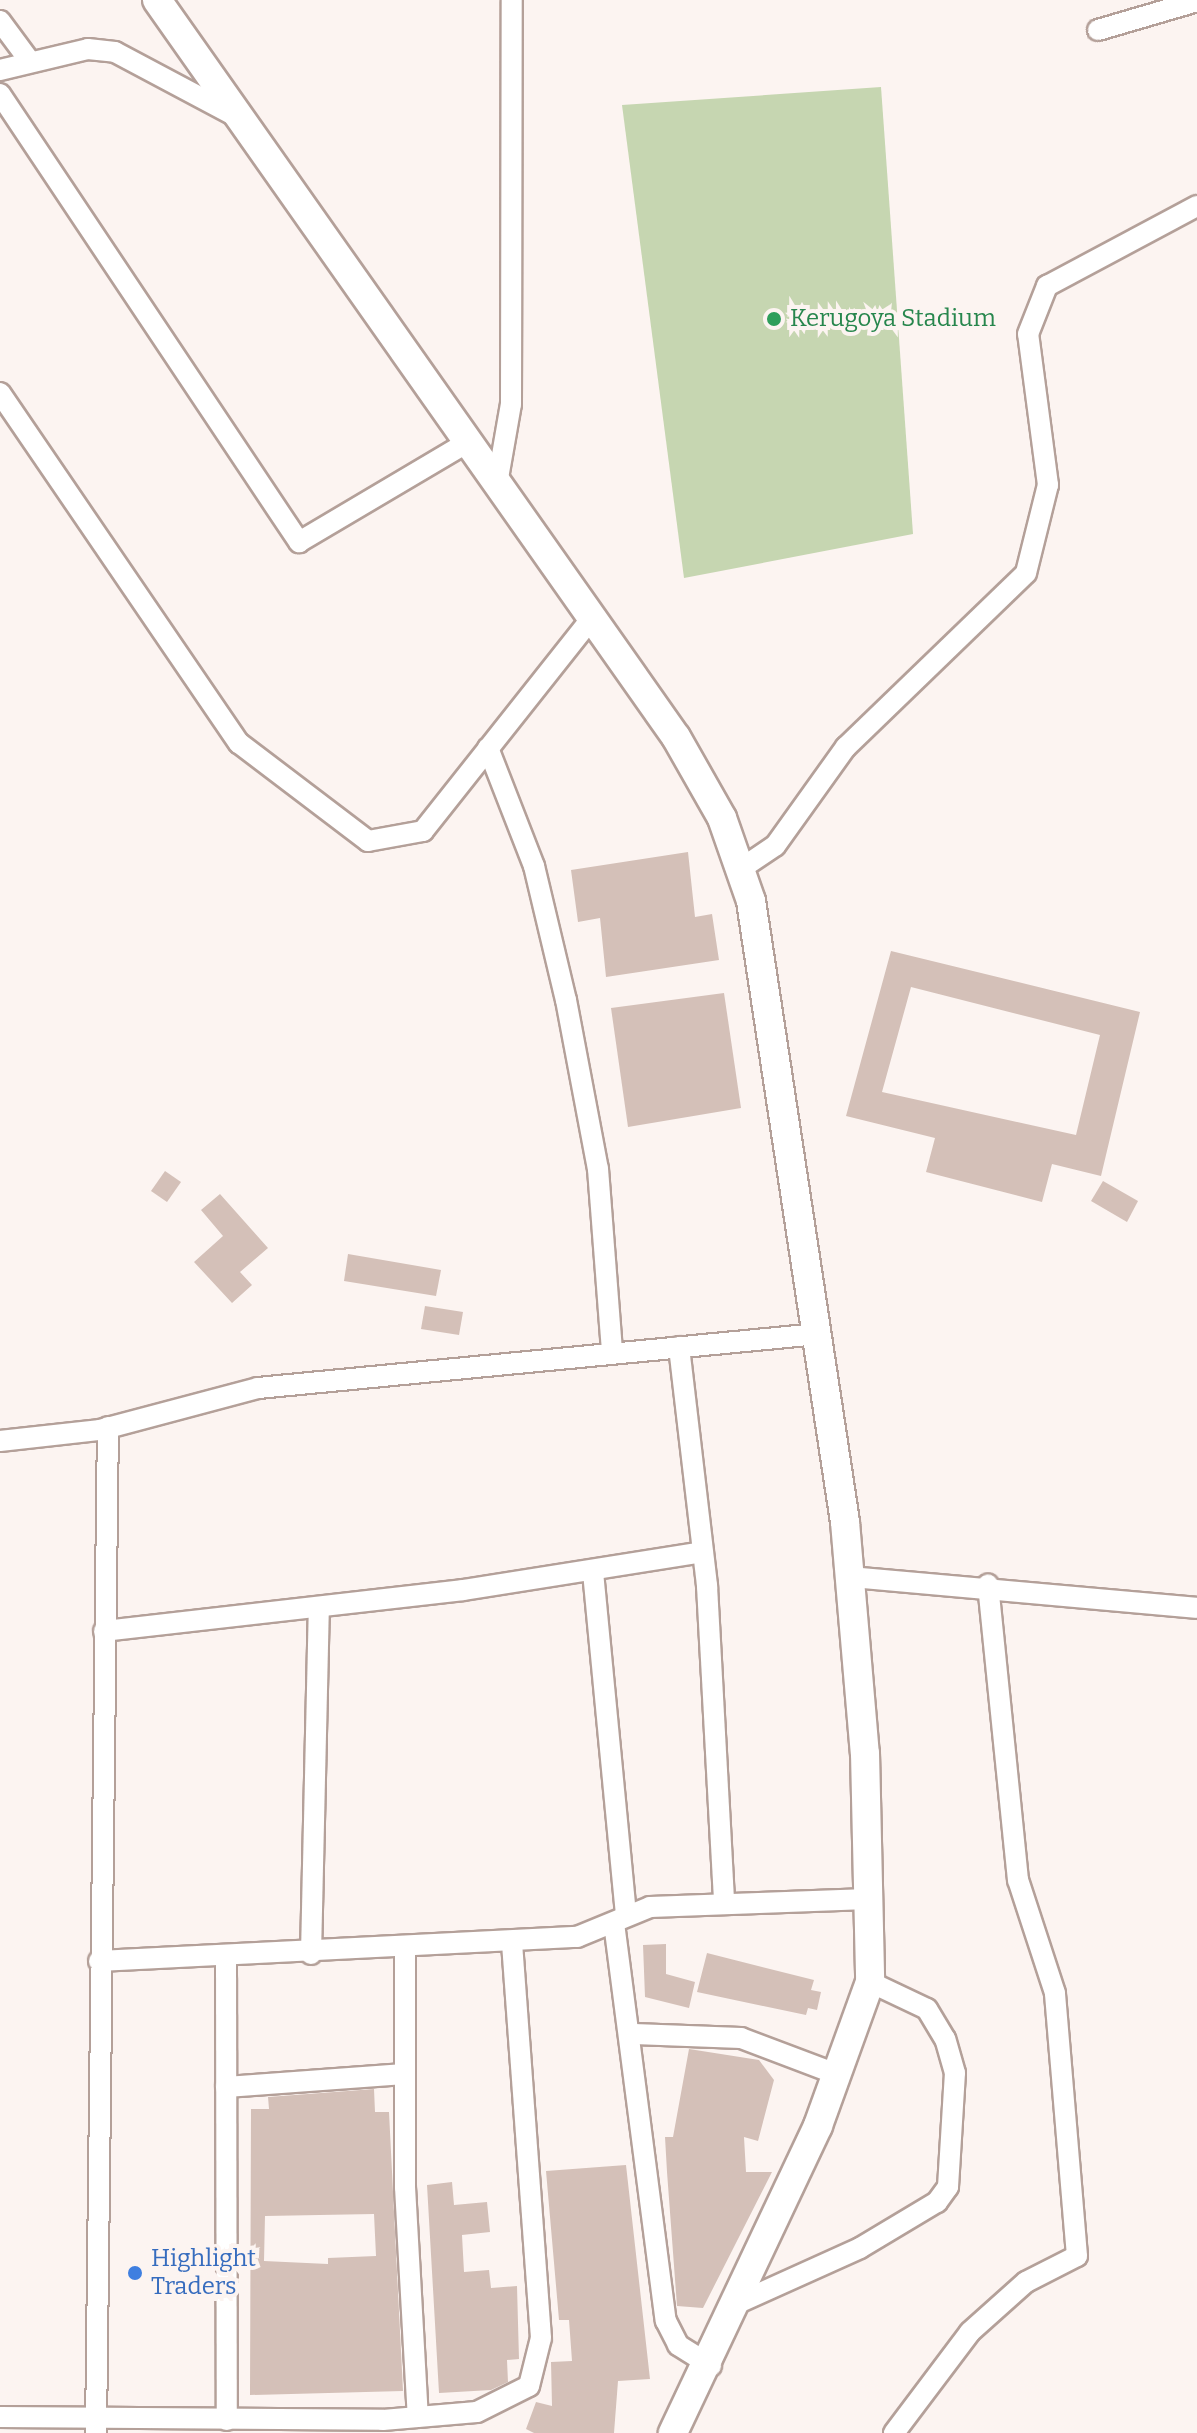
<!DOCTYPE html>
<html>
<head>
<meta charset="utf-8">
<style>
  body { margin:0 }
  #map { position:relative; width:1197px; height:2433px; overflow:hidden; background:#fcf4f1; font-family:Bitter,serif }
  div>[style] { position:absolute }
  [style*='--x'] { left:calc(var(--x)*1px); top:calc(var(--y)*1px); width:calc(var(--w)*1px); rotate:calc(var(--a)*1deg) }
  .green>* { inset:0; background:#c6d6b1 }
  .building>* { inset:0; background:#d4c0b8 }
  .roads { filter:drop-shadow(2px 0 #b4a099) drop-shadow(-2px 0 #b4a099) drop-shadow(0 2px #b4a099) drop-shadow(0 -2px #b4a099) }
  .minor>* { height:20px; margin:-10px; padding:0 10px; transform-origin:10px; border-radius:10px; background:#fff }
  .secondary>* { height:28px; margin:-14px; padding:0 14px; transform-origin:14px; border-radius:14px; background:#fff }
  .dots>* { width:22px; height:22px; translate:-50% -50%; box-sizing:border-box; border:4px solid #fcf4f1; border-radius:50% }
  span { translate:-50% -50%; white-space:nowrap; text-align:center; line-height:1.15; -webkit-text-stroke:8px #fcf4f1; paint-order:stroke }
  .leisure-label { font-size:24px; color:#27864d }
  .left { translate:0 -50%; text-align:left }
  .shop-label { font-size:24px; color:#366cbe }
</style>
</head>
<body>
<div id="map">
  <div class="green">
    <i style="clip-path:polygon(881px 87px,913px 534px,684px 578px,622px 105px)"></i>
  </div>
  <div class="building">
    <i style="clip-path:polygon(688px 852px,695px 917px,712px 914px,719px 960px,606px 977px,600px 918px,578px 922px,571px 870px)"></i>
    <i style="clip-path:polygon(evenodd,891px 951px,1140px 1012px,1101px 1176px,1052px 1164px,1042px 1202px,926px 1172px,935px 1138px,846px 1116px,891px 951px,911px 987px,1100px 1035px,1076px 1135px,882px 1092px,911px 987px)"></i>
    <i style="clip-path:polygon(724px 993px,741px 1108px,628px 1127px,611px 1008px)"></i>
    <i style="clip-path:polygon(165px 1171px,181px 1182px,167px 1202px,151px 1191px)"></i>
    <i style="clip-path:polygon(1103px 1181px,1138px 1201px,1127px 1222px,1091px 1201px)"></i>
    <i style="clip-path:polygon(220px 1194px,268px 1248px,240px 1272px,252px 1285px,232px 1303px,194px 1262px,223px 1236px,201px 1210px)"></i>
    <i style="clip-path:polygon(348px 1254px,441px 1270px,436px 1296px,344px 1281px)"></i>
    <i style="clip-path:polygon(425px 1306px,463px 1312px,459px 1335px,421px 1329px)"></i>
    <i style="clip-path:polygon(666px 1944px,666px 1974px,695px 1982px,689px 2008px,645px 1997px,643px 1945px)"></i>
    <i style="clip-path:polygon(707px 1953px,814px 1980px,811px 1990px,821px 1992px,817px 2010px,808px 2008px,806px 2015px,697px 1992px)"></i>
    <i style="clip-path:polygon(689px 2049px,759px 2060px,774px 2080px,758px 2141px,744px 2137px,746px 2172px,772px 2172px,703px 2308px,677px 2306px,667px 2172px,665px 2137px,673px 2137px)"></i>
    <i style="clip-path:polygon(evenodd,374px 2089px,375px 2112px,389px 2112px,403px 2391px,250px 2395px,251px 2109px,269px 2109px,268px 2097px,374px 2089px,374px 2214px,376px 2256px,328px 2258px,328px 2264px,264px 2261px,265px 2216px,374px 2214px)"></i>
    <i style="clip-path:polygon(626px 2165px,650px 2379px,618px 2381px,614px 2433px,534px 2433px,526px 2429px,536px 2402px,552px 2406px,551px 2362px,572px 2361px,569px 2320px,559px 2320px,546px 2171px)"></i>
    <i style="clip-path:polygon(452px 2182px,454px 2205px,487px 2202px,490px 2232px,462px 2235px,464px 2272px,489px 2270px,491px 2288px,517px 2286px,519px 2359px,507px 2360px,508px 2382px,491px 2390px,439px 2393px,427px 2185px)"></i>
  </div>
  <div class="roads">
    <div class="minor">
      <i style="--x:0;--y:21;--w:49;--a:53.4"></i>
      <i style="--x:1098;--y:30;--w:103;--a:-16.3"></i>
      <i style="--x:0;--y:70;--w:90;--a:-13.4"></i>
      <i style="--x:88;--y:49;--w:27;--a:6"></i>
      <i style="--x:115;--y:52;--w:140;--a:28"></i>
      <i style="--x:0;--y:94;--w:539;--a:56.28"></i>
      <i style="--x:299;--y:542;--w:199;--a:-30.6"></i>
      <i style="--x:0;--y:393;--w:424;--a:55.7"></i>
      <i style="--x:239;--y:743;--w:162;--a:37.2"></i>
      <i style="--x:368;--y:841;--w:56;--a:-10.3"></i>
      <i style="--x:423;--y:831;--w:272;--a:-51.6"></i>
      <i style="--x:497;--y:484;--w:81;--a:-80.1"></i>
      <i style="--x:511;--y:404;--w:404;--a:-89.9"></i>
      <i style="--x:488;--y:748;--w:127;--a:68.7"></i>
      <i style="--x:534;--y:866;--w:138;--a:76.6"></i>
      <i style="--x:566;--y:1000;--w:172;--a:79.3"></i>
      <i style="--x:598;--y:1169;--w:185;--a:85.6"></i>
      <i style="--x:742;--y:868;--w:40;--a:-34"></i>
      <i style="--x:775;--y:846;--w:122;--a:-54.4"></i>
      <i style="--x:846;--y:747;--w:250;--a:-44"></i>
      <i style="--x:1026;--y:573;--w:91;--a:-76"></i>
      <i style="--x:1048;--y:485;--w:152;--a:-97.5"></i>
      <i style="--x:1028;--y:334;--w:52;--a:-68.4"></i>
      <i style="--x:1047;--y:286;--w:170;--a:-28.1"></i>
      <i style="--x:679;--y:1347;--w:241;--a:83.3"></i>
      <i style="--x:707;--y:1586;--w:314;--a:86.9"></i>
      <i style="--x:0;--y:1441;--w:101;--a:-6.3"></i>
      <i style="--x:100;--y:1430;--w:163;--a:-14.9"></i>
      <i style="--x:258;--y:1388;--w:563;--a:-5.51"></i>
      <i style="--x:593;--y:1572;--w:344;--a:84.5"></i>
      <i style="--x:851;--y:1577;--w:347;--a:5.1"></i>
      <i style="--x:104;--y:1631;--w:361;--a:-6.5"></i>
      <i style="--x:463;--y:1590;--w:242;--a:-9"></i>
      <i style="--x:614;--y:1923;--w:401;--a:82.6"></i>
      <i style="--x:666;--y:2321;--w:27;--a:63"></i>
      <i style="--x:678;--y:2345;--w:39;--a:32"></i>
      <i style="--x:405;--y:1949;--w:238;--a:90"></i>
      <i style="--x:405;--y:2187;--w:230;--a:86.8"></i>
      <i style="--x:311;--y:1954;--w:346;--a:-88.7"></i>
      <i style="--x:226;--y:1958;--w:462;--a:89.9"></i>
      <i style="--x:99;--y:1961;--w:479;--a:-2.9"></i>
      <i style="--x:577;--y:1937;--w:79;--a:-22.3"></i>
      <i style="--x:650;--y:1907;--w:218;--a:-2.1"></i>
      <i style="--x:634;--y:2034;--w:107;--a:2.1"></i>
      <i style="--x:741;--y:2038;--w:105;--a:20.7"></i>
      <i style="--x:226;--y:2087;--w:179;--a:-4.2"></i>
      <i style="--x:736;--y:2304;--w:136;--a:-24.3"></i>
      <i style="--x:860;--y:2248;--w:90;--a:-30.9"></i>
      <i style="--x:937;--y:2202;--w:19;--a:-54"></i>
      <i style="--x:948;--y:2187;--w:114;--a:-86.5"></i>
      <i style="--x:955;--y:2073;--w:35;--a:-106"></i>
      <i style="--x:945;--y:2039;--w:35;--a:-121"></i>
      <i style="--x:927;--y:2009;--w:63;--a:-154.7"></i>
      <i style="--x:0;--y:2417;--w:383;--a:0.4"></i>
      <i style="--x:383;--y:2420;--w:94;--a:-4.9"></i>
      <i style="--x:477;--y:2412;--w:58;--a:-26.6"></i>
      <i style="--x:529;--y:2386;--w:49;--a:-76"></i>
      <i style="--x:541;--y:2338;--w:398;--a:-94.2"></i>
      <i style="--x:96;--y:2433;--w:1006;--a:-89.32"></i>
      <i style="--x:894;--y:2433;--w:126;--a:-53"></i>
      <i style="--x:970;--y:2332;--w:75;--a:-41.8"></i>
      <i style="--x:1026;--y:2282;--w:57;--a:-27"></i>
      <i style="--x:1077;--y:2256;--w:264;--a:-94.8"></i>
      <i style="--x:1055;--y:1993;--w:119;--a:-108.1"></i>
      <i style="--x:1018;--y:1880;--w:297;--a:-95.8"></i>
    </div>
    <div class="secondary">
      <i style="--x:157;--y:0;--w:901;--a:54.85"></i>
      <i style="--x:676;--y:737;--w:93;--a:60.4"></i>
      <i style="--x:722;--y:818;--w:88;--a:70.7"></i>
      <i style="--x:751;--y:901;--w:628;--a:81.39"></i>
      <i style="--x:845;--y:1522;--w:232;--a:85.1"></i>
      <i style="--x:865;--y:1753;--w:229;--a:88.7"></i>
      <i style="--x:870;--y:1982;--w:153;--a:109.9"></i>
      <i style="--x:818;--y:2126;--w:340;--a:115.3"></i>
    </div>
  </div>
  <div class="dots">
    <i style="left:774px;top:319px;background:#2e9e5b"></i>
    <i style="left:135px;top:2273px;background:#3f7fe0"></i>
  </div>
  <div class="leisure-label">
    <span class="left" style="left:790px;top:319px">Kerugoya Stadium</span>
  </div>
  <div class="shop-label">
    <span class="left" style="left:151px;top:2273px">Highlight<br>Traders</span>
  </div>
</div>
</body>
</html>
